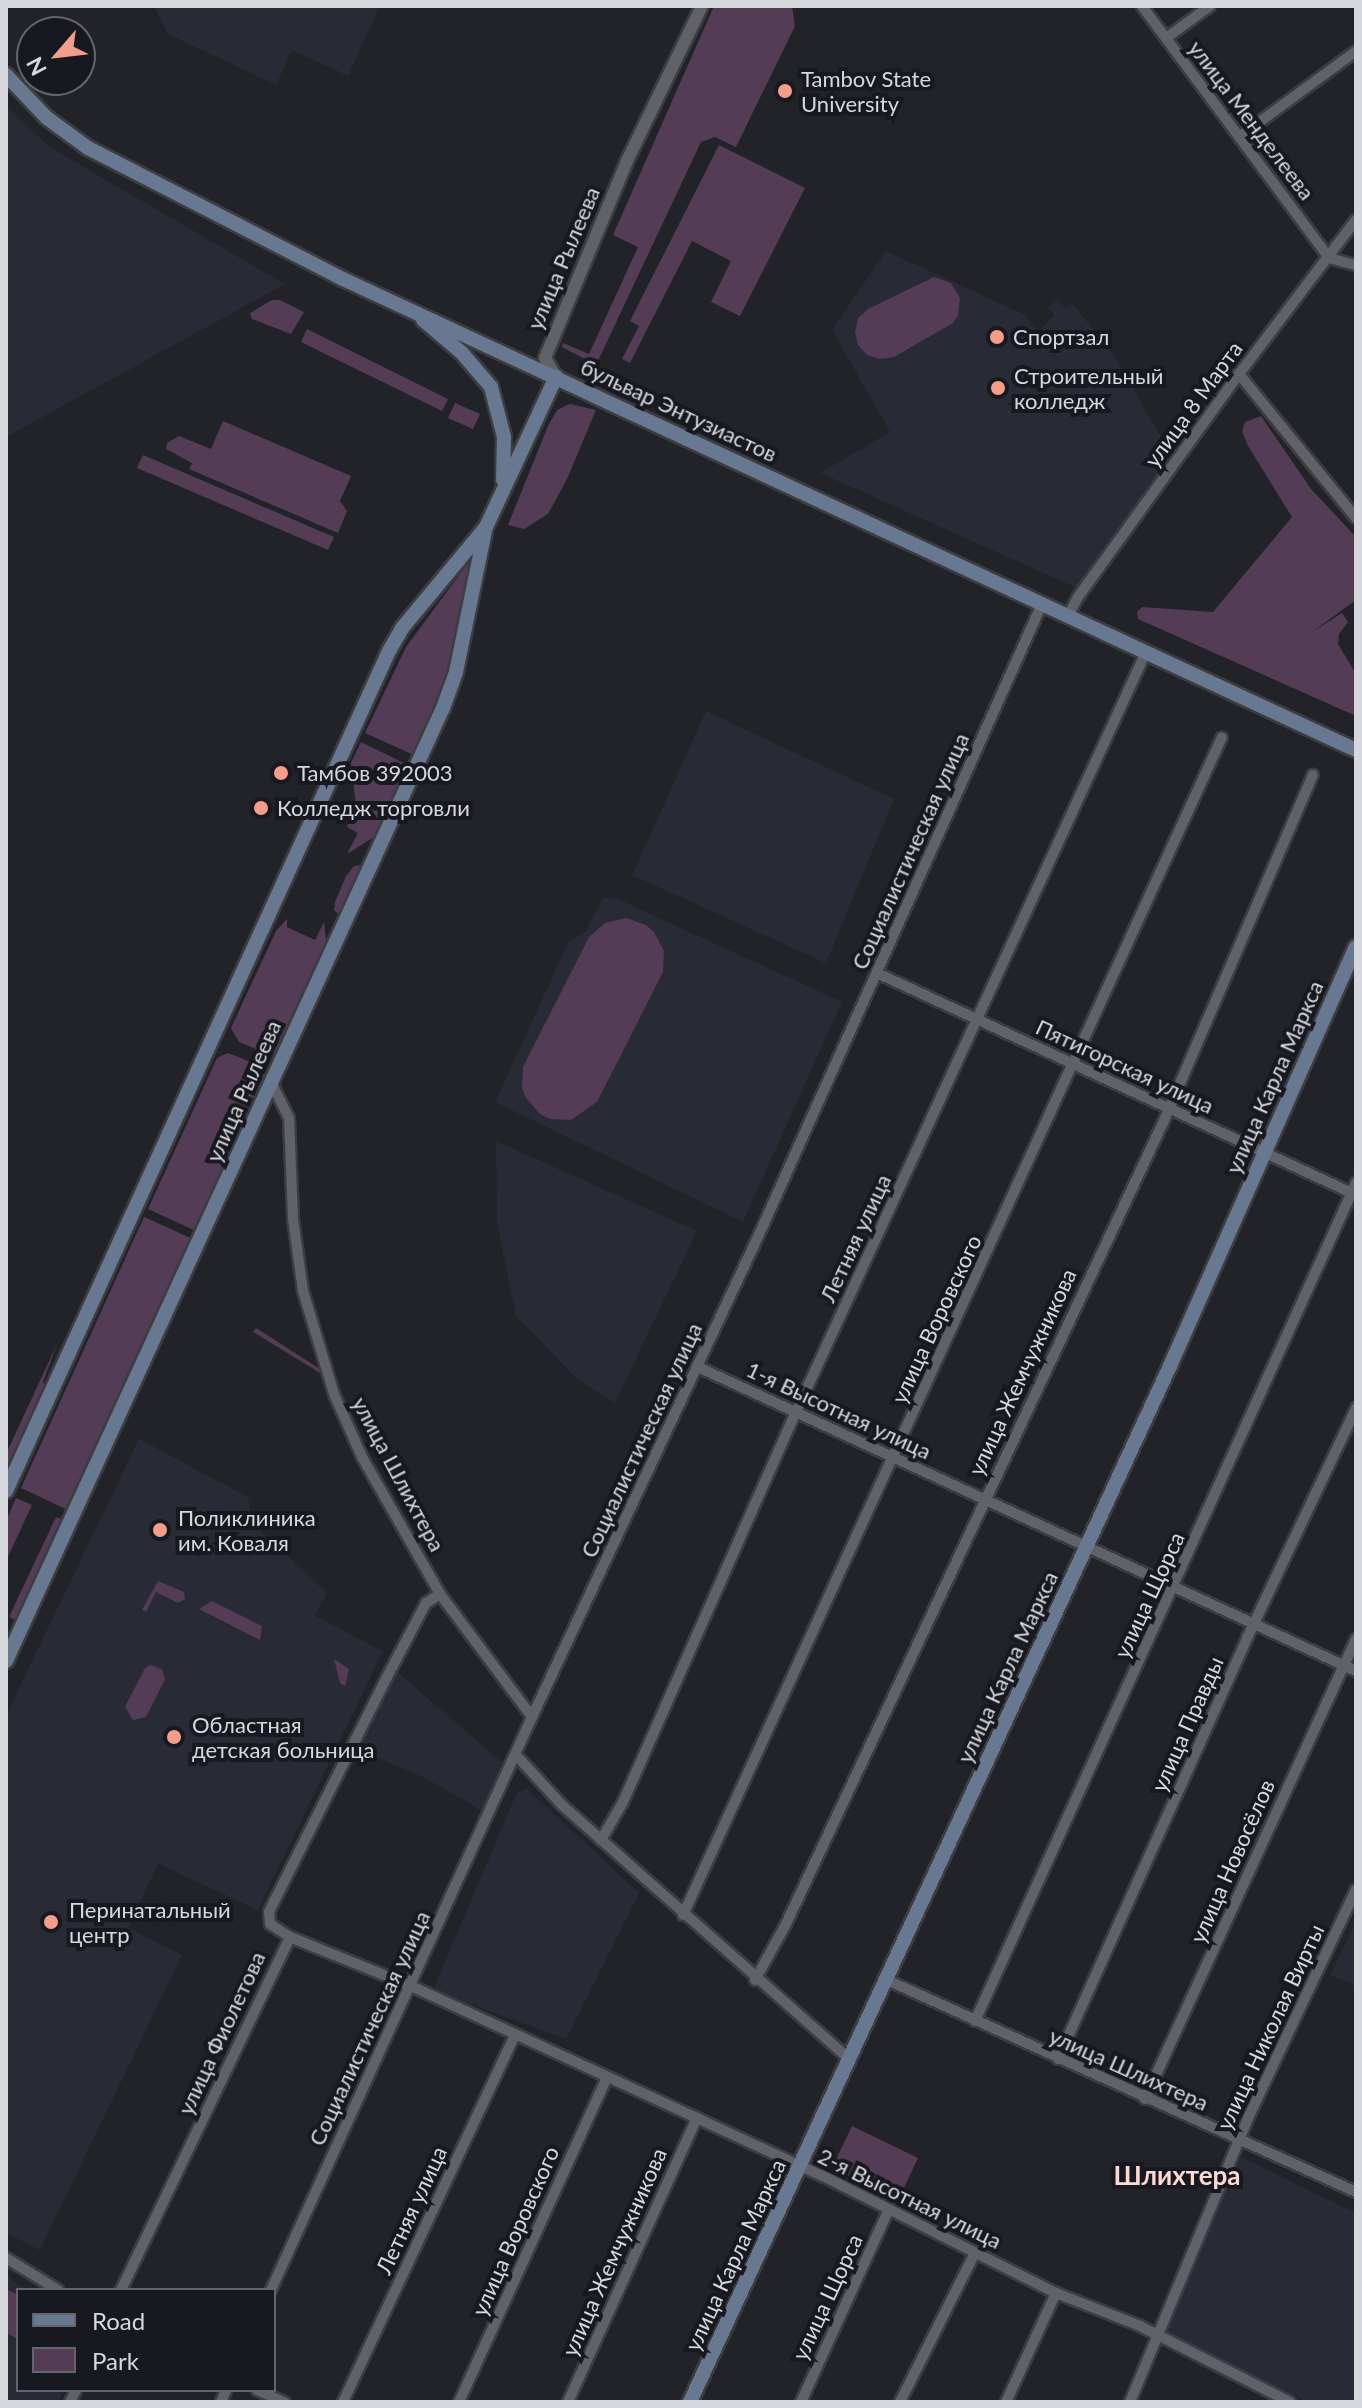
<!DOCTYPE html>
<html>
<head>
<meta charset="utf-8">
<style>
  body { margin:0 }
  #map { position:relative; width:1362px; height:2408px; overflow:hidden; background:#222329; font-family:Lato,sans-serif }
  div>[style] { position:absolute }
  [style*='--x'] { left:calc(var(--x)*1px); top:calc(var(--y)*1px); width:calc(var(--w)*1px); rotate:calc(var(--a)*1deg) }
  .built>* { inset:0; background:#282a36 }
  .green>* { inset:0; background:#543c56 }
  .roads { filter:drop-shadow(2px 0 #3c3d43) drop-shadow(-2px 0 #3c3d43) drop-shadow(0 2px #3c3d43) drop-shadow(0 -2px #3c3d43) }
  .minor>* { height:10px; margin:-5px; padding:0 5px; transform-origin:5px; border-radius:5px; background:#606169 }
  .tertiary>* { height:12px; margin:-6px; padding:0 6px; transform-origin:6px; border-radius:6px; background:#606169 }
  .secondary>* { height:14px; margin:-7px; padding:0 7px; transform-origin:7px; border-radius:7px; background:#687890 }
  .dots>* { width:22px; height:22px; translate:-50% -50%; box-sizing:border-box; border:4px solid #181920; border-radius:50% }
  span { translate:-50% -50%; white-space:nowrap; text-align:center; line-height:1.15; -webkit-text-stroke:8px #181920; paint-order:stroke }
  .poi-label { font-size:22px; color:#d7d8dd }
  .left { translate:0 -50%; text-align:left }
  .street-label { font-size:22px; color:#d7d8dd }
  .quarter-label { font-size:26px; color:#fcd9d2; font-weight:700 }
  .frame { position:absolute; inset:0; border:8px solid #d7d8dd; pointer-events:none }
  .legend { position:absolute; left:16px; top:2288px; width:260px; height:104px; box-sizing:border-box; background:#181920; border:2px solid #64656c; margin:0; padding:10px 14px; list-style:none; font-size:24px; color:#d7d8dd }
  .legend li { display:flex; align-items:center; gap:16px; height:40px }
  .legend b { width:40px; border:2px solid #64656c }
  .north { position:absolute; left:16px; top:16px; width:80px; height:80px; box-sizing:border-box; background:#181920; border:2px solid #64656c; border-radius:50%; rotate:242deg; font-size:22px; font-weight:700; line-height:32px; text-align:center; color:#d7d8dd }
  .north::after { content:''; display:block; margin:auto; width:28px; height:36px; background:#f49d8c; clip-path:polygon(50% 0,100% 100%,50% 72%,0 100%) }
</style>
</head>
<body>
<div id="map">
  <div class="built">
    <i style="clip-path:polygon(154px 6px,380px 6px,348px 76px,292px 50px,276px 85px,168px 34px)"></i>
    <i style="clip-path:polygon(6px 107px,51px 148px,285px 284px,6px 437px)"></i>
    <i style="clip-path:polygon(886px 251px,1025px 315px,1038px 331px,1055px 315px,1048px 308px,1057px 300px,1066px 309px,1072px 304px,1109px 347px,1171px 454px,1077px 588px,820px 473px,890px 432px,832px 330px)"></i>
    <i style="clip-path:polygon(706px 711px,894px 799px,826px 963px,632px 875px)"></i>
    <i style="clip-path:polygon(603px 897px,620px 900px,842px 1002px,743px 1222px,495px 1102px,568px 943px,585px 932px)"></i>
    <i style="clip-path:polygon(496px 1141px,697px 1231px,615px 1403px,577px 1379px,516px 1316px,497px 1224px)"></i>
    <i style="clip-path:polygon(139px 1439px,248px 1497px,252px 1522px,327px 1593px,315px 1616px,383px 1651px,258px 1910px,158px 1864px,128px 1928px,182px 1955px,40px 2250px,6px 2233px,6px 1715px)"></i>
    <i style="clip-path:polygon(396px 1671px,505px 1765px,484px 1812px,425px 1778px,361px 1751px,358px 1744px)"></i>
    <i style="clip-path:polygon(527px 1789px,639px 1893px,566px 2039px,438px 1992px,435px 1985px,517px 1792px)"></i>
    <i style="clip-path:polygon(1356px 1921px,1356px 1986px,1330px 1975px)"></i>
    <i style="clip-path:polygon(1239px 2156px,1356px 2213px,1356px 2402px,1308px 2402px,1166px 2333px)"></i>
    <i style="clip-path:polygon(6px 2270px,11px 2280px,29px 2290px,18px 2290px,18px 2390px,64px 2390px,58px 2402px,6px 2402px)"></i>
  </div>
  <div class="green">
    <i style="clip-path:polygon(714px 6px,792px 6px,795px 26px,736px 147px,715px 137px,701px 142px,596px 365px,562px 347px,563px 343px,589px 354px,638px 247px,613px 235px)"></i>
    <i style="clip-path:polygon(719px 145px,805px 188px,740px 316px,711px 302px,731px 261px,692px 241px,630px 363px,622px 359px,639px 326px,630px 321px)"></i>
    <i style="clip-path:polygon(934px 277px,951px 283px,960px 298px,958px 316px,953px 323px,894px 357px,880px 359px,867px 355px,858px 345px,855px 332px,858px 318px,868px 309px)"></i>
    <i style="clip-path:polygon(272px 300px,280px 300px,304px 312px,291px 334px,252px 319px,250px 313px)"></i>
    <i style="clip-path:polygon(307px 329px,448px 399px,442px 411px,301px 342px)"></i>
    <i style="clip-path:polygon(455px 403px,480px 414px,473px 429px,448px 418px)"></i>
    <i style="clip-path:polygon(570px 404px,596px 410px,567px 479px,548px 514px,524px 529px,508px 525px,548px 426px,557px 410px)"></i>
    <i style="clip-path:polygon(1261px 416px,1311px 489px,1356px 537px,1356px 600px,1312px 632px,1342px 613px,1348px 622px,1339px 634px,1338px 644px,1356px 674px,1356px 716px,1138px 619px,1137px 612px,1142px 607px,1213px 612px,1292px 517px,1248px 446px,1242px 431px,1245px 422px)"></i>
    <i style="clip-path:polygon(223px 421px,351px 476px,340px 501px,347px 511px,338px 533px,189px 469px,192px 463px,166px 449px,167px 443px,179px 436px,211px 449px)"></i>
    <i style="clip-path:polygon(143px 455px,334px 537px,328px 550px,137px 468px)"></i>
    <i style="clip-path:polygon(480px 547px,450px 676px,416px 756px,365px 733px,406px 647px)"></i>
    <i style="clip-path:polygon(361px 742px,412px 767px,374px 837px,347px 854px,358px 833px,347px 827px,356px 806px,351px 763px)"></i>
    <i style="clip-path:polygon(363px 865px,340px 916px,334px 910px,335px 902px,346px 876px,354px 866px)"></i>
    <i style="clip-path:polygon(626px 918px,646px 925px,654px 932px,664px 951px,663px 972px,597px 1102px,571px 1120px,550px 1119px,540px 1114px,526px 1098px,522px 1088px,523px 1067px,589px 937px,605px 923px)"></i>
    <i style="clip-path:polygon(287px 919px,287px 927px,315px 940px,324px 922px,327px 948px,278px 1053px,268px 1054px,239px 1042px,231px 1028px,276px 931px)"></i>
    <i style="clip-path:polygon(228px 1053px,256px 1064px,267px 1076px,198px 1232px,148px 1209px,217px 1058px)"></i>
    <i style="clip-path:polygon(144px 1217px,195px 1240px,70px 1511px,21px 1488px)"></i>
    <i style="clip-path:polygon(256px 1328px,320px 1369px,320px 1373px,253px 1332px)"></i>
    <i style="clip-path:polygon(57px 1344px,43px 1382px,47px 1389px,6px 1479px,6px 1454px)"></i>
    <i style="clip-path:polygon(16px 1498px,32px 1505px,6px 1561px,6px 1521px)"></i>
    <i style="clip-path:polygon(56px 1517px,66px 1521px,19px 1622px,9px 1617px)"></i>
    <i style="clip-path:polygon(158px 1581px,184px 1592px,185px 1599px,178px 1603px,156px 1592px,146px 1612px,142px 1610px)"></i>
    <i style="clip-path:polygon(212px 1601px,262px 1626px,260px 1640px,199px 1609px)"></i>
    <i style="clip-path:polygon(334px 1659px,349px 1669px,345px 1686px,340px 1683px)"></i>
    <i style="clip-path:polygon(151px 1665px,162px 1669px,165px 1679px,146px 1717px,133px 1720px,125px 1707px,145px 1668px)"></i>
    <i style="clip-path:polygon(852px 2126px,918px 2158px,898px 2200px,832px 2168px)"></i>
    <i style="clip-path:polygon(6px 2289px,18px 2295px,18px 2339px,6px 2333px)"></i>
  </div>
  <div class="roads">
    <div class="minor">
      <i style="--x:1142;--y:6;--w:314;--a:53.4"></i>
      <i style="--x:1329;--y:258;--w:28;--a:15"></i>
      <i style="--x:1166;--y:38;--w:54;--a:-36"></i>
      <i style="--x:1239;--y:137;--w:145;--a:-36.3"></i>
      <i style="--x:1239;--y:374;--w:186;--a:50.9"></i>
      <i style="--x:1068;--y:616;--w:21;--a:-62"></i>
      <i style="--x:1078;--y:597;--w:275;--a:-54.2"></i>
      <i style="--x:1239;--y:374;--w:193;--a:-52.8"></i>
      <i style="--x:877;--y:973;--w:526;--a:24.86"></i>
      <i style="--x:271;--y:1082;--w:40;--a:63.4"></i>
      <i style="--x:289;--y:1118;--w:101;--a:87.7"></i>
      <i style="--x:293;--y:1219;--w:73;--a:82.1"></i>
      <i style="--x:303;--y:1291;--w:108;--a:73.2"></i>
      <i style="--x:334;--y:1394;--w:69;--a:66"></i>
      <i style="--x:362;--y:1457;--w:158;--a:60.3"></i>
      <i style="--x:440;--y:1594;--w:154;--a:53.2"></i>
      <i style="--x:698;--y:1367;--w:725;--a:24.8"></i>
      <i style="--x:440;--y:1594;--w:17;--a:147"></i>
      <i style="--x:426;--y:1603;--w:84;--a:117.8"></i>
      <i style="--x:387;--y:1677;--w:263;--a:116.7"></i>
      <i style="--x:269;--y:1912;--w:12;--a:85"></i>
      <i style="--x:270;--y:1924;--w:24;--a:33"></i>
      <i style="--x:290;--y:1937;--w:131;--a:22"></i>
      <i style="--x:411;--y:1986;--w:454;--a:24.8"></i>
      <i style="--x:823;--y:2176;--w:261;--a:26.7"></i>
      <i style="--x:1056;--y:2293;--w:90;--a:21.4"></i>
      <i style="--x:1140;--y:2326;--w:168;--a:26.9"></i>
      <i style="--x:516;--y:1755;--w:68;--a:47.4"></i>
      <i style="--x:562;--y:1805;--w:385;--a:41.5"></i>
      <i style="--x:601;--y:1840;--w:44;--a:-59.9"></i>
      <i style="--x:623;--y:1802;--w:427;--a:-66.1"></i>
      <i style="--x:796;--y:1412;--w:837;--a:-65.27"></i>
      <i style="--x:683;--y:1915;--w:1295;--a:-65.41"></i>
      <i style="--x:755;--y:1980;--w:64;--a:-61"></i>
      <i style="--x:786;--y:1924;--w:885;--a:-64.8"></i>
      <i style="--x:1163;--y:1123;--w:379;--a:-66.7"></i>
      <i style="--x:887;--y:1980;--w:515;--a:24.32"></i>
      <i style="--x:975;--y:2021;--w:921;--a:-65.55"></i>
      <i style="--x:1058;--y:2059;--w:461;--a:-65.8"></i>
      <i style="--x:1247;--y:1638;--w:255;--a:-64.6"></i>
      <i style="--x:1145;--y:2099;--w:506;--a:-65.36"></i>
      <i style="--x:6;--y:2258;--w:61;--a:31.6"></i>
      <i style="--x:121;--y:2290;--w:391;--a:-64.4"></i>
      <i style="--x:271;--y:2290;--w:630;--a:-65.51"></i>
      <i style="--x:532;--y:1717;--w:528;--a:-64.79"></i>
      <i style="--x:757;--y:1239;--w:696;--a:-65.83"></i>
      <i style="--x:257;--y:2390;--w:30;--a:24"></i>
      <i style="--x:70;--y:2402;--w:13;--a:-63"></i>
      <i style="--x:221;--y:2402;--w:13;--a:-67"></i>
      <i style="--x:343;--y:2402;--w:406;--a:-64.9"></i>
      <i style="--x:459;--y:2402;--w:357;--a:-65.5"></i>
      <i style="--x:568;--y:2402;--w:312;--a:-65.6"></i>
      <i style="--x:801;--y:2402;--w:212;--a:-65.5"></i>
      <i style="--x:900;--y:2402;--w:167;--a:-63.3"></i>
      <i style="--x:1006;--y:2402;--w:120;--a:-65.4"></i>
      <i style="--x:1130;--y:2402;--w:308;--a:-67.4"></i>
      <i style="--x:1248;--y:2118;--w:252;--a:-64.7"></i>
    </div>
    <div class="tertiary">
      <i style="--x:556;--y:377;--w:22;--a:-120"></i>
      <i style="--x:545;--y:358;--w:213;--a:-67.4"></i>
      <i style="--x:627;--y:161;--w:172;--a:-64.2"></i>
    </div>
    <div class="secondary">
      <i style="--x:6;--y:75;--w:59;--a:46.4"></i>
      <i style="--x:47;--y:118;--w:51;--a:36.2"></i>
      <i style="--x:88;--y:148;--w:287;--a:27.2"></i>
      <i style="--x:343;--y:279;--w:1117;--a:24.94"></i>
      <i style="--x:423;--y:320;--w:51;--a:40.2"></i>
      <i style="--x:462;--y:353;--w:45;--a:49.5"></i>
      <i style="--x:491;--y:387;--w:52;--a:75.4"></i>
      <i style="--x:504;--y:437;--w:43;--a:91.3"></i>
      <i style="--x:6;--y:1491;--w:923;--a:-65.49"></i>
      <i style="--x:389;--y:651;--w:28;--a:-60"></i>
      <i style="--x:403;--y:627;--w:130;--a:-50.3"></i>
      <i style="--x:486;--y:527;--w:166;--a:-65"></i>
      <i style="--x:6;--y:1661;--w:1048;--a:-65.37"></i>
      <i style="--x:443;--y:708;--w:38;--a:-70"></i>
      <i style="--x:456;--y:672;--w:144;--a:-78.4"></i>
      <i style="--x:690;--y:2402;--w:1142;--a:-65.14"></i>
      <i style="--x:1170;--y:1366;--w:458;--a:-66.1"></i>
    </div>
  </div>
  <div class="dots">
    <i style="left:785px;top:91px;background:#f49d8c"></i>
    <i style="left:997px;top:337px;background:#f49d8c"></i>
    <i style="left:998px;top:388px;background:#f49d8c"></i>
    <i style="left:281px;top:773px;background:#f49d8c"></i>
    <i style="left:261px;top:808px;background:#f49d8c"></i>
    <i style="left:160px;top:1530px;background:#f49d8c"></i>
    <i style="left:174px;top:1737px;background:#f49d8c"></i>
    <i style="left:51px;top:1922px;background:#f49d8c"></i>
  </div>
  <div class="poi-label">
    <span class="left" style="left:801px;top:91px">Tambov State<br>University</span>
    <span class="left" style="left:1013px;top:337px">Спортзал</span>
    <span class="left" style="left:1014px;top:388px">Строительный<br>колледж</span>
    <span class="left" style="left:297px;top:773px">Тамбов 392003</span>
    <span class="left" style="left:277px;top:808px">Колледж торговли</span>
    <span class="left" style="left:178px;top:1530px">Поликлиника<br>им. Коваля</span>
    <span class="left" style="left:192px;top:1737px">Областная<br>детская больница</span>
    <span class="left" style="left:69px;top:1922px">Перинатальный<br>центр</span>
  </div>
  <div class="street-label">
    <span style="left:1252px;top:120px;rotate:53deg">улица Менделеева</span>
    <span style="left:563px;top:258px;rotate:-67deg">улица Рылеева</span>
    <span style="left:1193px;top:404px;rotate:-54deg">улица 8 Марта</span>
    <span style="left:679px;top:410px;rotate:25deg">бульвар Энтузиастов</span>
    <span style="left:910px;top:851px;rotate:-66deg">Социалистическая улица</span>
    <span style="left:1125px;top:1066px;rotate:25deg">Пятигорская улица</span>
    <span style="left:1274px;top:1077px;rotate:-66deg">улица Карла Маркса</span>
    <span style="left:243px;top:1091px;rotate:-66deg">улица Рылеева</span>
    <span style="left:855px;top:1238px;rotate:-65deg">Летняя улица</span>
    <span style="left:936px;top:1319px;rotate:-65deg">улица Воровского</span>
    <span style="left:1022px;top:1372px;rotate:-65deg">улица Жемчужникова</span>
    <span style="left:839px;top:1410px;rotate:25deg">1-я Высотная улица</span>
    <span style="left:641px;top:1440px;rotate:-65deg">Социалистическая улица</span>
    <span style="left:399px;top:1474px;rotate:62deg">улица Шлихтера</span>
    <span style="left:1149px;top:1595px;rotate:-65deg">улица Щорса</span>
    <span style="left:1007px;top:1667px;rotate:-65deg">улица Карла Маркса</span>
    <span style="left:1187px;top:1724px;rotate:-66deg">улица Правды</span>
    <span style="left:1232px;top:1861px;rotate:-66deg">улица Новосёлов</span>
    <span style="left:1270px;top:2027px;rotate:-65deg">улица Николая Вирты</span>
    <span style="left:369px;top:2028px;rotate:-65deg">Социалистическая улица</span>
    <span style="left:221px;top:2033px;rotate:-65deg">улица Фиолетова</span>
    <span style="left:1129px;top:2069px;rotate:24deg">улица Шлихтера</span>
    <span style="left:910px;top:2198px;rotate:26deg">2-я Высотная улица</span>
    <span style="left:411px;top:2210px;rotate:-65deg">Летняя улица</span>
    <span style="left:515px;top:2231px;rotate:-66deg">улица Воровского</span>
    <span style="left:614px;top:2252px;rotate:-66deg">улица Жемчужникова</span>
    <span style="left:735px;top:2255px;rotate:-65deg">улица Карла Маркса</span>
    <span style="left:827px;top:2297px;rotate:-65deg">улица Щорса</span>
  </div>
  <div class="quarter-label">
    <span style="left:1177px;top:2176px">Шлихтера</span>
  </div>
  <div class="frame"></div>
  <ul class="legend">
  <li><b style="height:10px;background:#687890"></b>Road</li>
  <li><b style="height:22px;background:#543c56"></b>Park</li>
  </ul>
  <div class="north">N</div>
</div>
</body>
</html>
